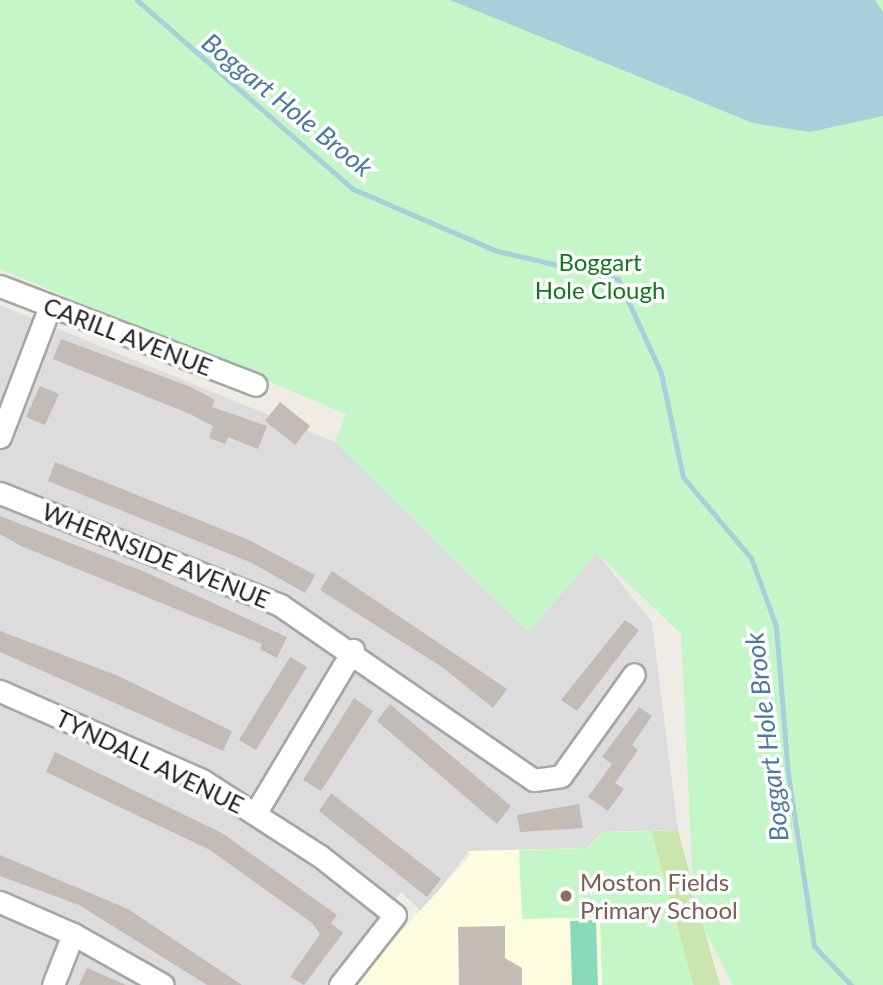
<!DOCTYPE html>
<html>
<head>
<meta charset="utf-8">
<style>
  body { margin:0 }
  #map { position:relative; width:883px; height:985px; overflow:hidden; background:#efece5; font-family:Lato,sans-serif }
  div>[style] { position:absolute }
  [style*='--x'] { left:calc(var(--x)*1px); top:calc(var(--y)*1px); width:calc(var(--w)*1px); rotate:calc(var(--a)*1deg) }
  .residential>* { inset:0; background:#dddcdc }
  .education>* { inset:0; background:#fdfde0 }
  .grass>* { inset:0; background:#cae6ae }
  .park>* { inset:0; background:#c5f6c8 }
  .pitch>* { inset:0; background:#88dab9 }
  .water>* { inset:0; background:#a8cfda }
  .stream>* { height:5px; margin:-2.5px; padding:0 2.5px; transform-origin:2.5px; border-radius:2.5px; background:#a8cfda }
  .building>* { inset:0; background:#c3bbb5 }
  .roads { filter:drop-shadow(2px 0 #a6a6a6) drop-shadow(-2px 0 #a6a6a6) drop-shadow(0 2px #a6a6a6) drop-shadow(0 -2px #a6a6a6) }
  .minor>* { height:21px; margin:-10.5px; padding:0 10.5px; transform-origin:10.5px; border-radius:10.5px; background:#fff }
  .dots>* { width:19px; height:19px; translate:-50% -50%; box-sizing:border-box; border:4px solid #fff; border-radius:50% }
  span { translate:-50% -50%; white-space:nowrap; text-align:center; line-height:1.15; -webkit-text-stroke:7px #fff; paint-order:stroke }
  .park-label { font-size:24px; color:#127819 }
  .street-label { font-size:24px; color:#1f1f1f }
  .education-label { font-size:24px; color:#785e54 }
  .left { translate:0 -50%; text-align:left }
  .water-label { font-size:26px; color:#4d79a1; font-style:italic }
</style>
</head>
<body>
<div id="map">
  <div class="residential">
    <i style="clip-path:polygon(0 305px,335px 442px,528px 632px,597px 553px,652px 622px,678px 830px,603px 832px,587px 848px,469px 851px,422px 912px,401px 892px,333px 985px,0 985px)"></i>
  </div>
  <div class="education">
    <i style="clip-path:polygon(678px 830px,720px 985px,352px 985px,471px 855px,467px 851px,587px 848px,603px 832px)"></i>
  </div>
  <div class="grass">
    <i style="clip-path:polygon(678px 830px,708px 942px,720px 985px,693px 985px,651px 831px)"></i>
  </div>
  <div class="park">
    <i style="clip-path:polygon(0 0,883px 0,883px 985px,733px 985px,694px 909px,681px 634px,597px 553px,528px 632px,335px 442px,346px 414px,0 269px)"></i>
    <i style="clip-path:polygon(651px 831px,693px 985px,602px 985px,600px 917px,522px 919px,519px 850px,587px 848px,603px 832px)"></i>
  </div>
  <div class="pitch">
    <i style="clip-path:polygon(596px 920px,598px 985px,572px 985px,570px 921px)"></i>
  </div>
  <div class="water">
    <i style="clip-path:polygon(450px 0,875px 0,883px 12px,883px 116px,810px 132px,753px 123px)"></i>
  </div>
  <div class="stream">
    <i style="--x:137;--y:0;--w:287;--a:41.2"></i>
    <i style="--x:353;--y:189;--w:157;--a:23.3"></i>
    <i style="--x:497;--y:251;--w:124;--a:13"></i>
    <i style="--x:618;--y:279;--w:103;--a:65.4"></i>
    <i style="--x:661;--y:373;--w:106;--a:78.1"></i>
    <i style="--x:683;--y:477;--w:106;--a:50"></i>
    <i style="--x:751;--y:558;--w:72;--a:69.8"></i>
    <i style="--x:776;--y:626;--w:148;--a:85.4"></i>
    <i style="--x:788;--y:774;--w:174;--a:81.4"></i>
    <i style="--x:814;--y:946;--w:54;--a:46.5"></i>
  </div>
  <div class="building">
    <i style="clip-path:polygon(61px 339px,191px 387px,215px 400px,212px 407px,267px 426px,258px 449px,228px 437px,225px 444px,209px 438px,213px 426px,190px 414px,53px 359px)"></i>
    <i style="clip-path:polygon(40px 386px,59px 394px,45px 425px,26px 417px)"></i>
    <i style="clip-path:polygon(280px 402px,310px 426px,295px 445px,265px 421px)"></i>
    <i style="clip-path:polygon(55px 462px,249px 540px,315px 575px,305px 593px,252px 563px,48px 481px)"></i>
    <i style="clip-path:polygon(0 516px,143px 571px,287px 637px,277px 658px,260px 649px,262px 644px,21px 546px,0 534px)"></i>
    <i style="clip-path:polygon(332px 571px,507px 689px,493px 708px,442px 667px,320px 590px)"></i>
    <i style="clip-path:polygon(625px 620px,639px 630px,577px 711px,561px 700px)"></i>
    <i style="clip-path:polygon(0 631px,116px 675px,232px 731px,223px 751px,0 652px)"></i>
    <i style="clip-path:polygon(290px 657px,307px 667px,256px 750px,239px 740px)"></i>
    <i style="clip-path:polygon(354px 698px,373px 711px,321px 791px,303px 780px)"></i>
    <i style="clip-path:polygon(390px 704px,511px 806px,497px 824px,377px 721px)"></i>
    <i style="clip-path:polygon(639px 707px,652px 716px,632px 745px,638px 750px,615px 783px,624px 789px,608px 811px,588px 797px,612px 764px,602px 757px)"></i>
    <i style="clip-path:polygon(55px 752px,222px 833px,337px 915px,331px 923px,343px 933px,304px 985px,290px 977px,320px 934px,312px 923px,210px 850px,46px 772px)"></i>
    <i style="clip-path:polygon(331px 793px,441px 879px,427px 897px,319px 811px)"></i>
    <i style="clip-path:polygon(579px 804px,583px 828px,520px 832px,517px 815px)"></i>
    <i style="clip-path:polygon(0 855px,128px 909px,242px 985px,207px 985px,79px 905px,0 876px)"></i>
    <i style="clip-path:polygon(505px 926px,505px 958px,522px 968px,522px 985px,459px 985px,458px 927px)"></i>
    <i style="clip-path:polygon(87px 968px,126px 985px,79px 985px)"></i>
  </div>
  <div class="roads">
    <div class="minor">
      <i style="--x:0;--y:286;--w:274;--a:21.1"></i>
      <i style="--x:0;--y:437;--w:140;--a:-69.1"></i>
      <i style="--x:0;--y:493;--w:302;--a:21.8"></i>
      <i style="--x:280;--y:605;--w:308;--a:34.6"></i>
      <i style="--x:534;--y:780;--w:27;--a:-8"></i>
      <i style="--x:561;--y:776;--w:125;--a:-54.4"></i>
      <i style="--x:0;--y:691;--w:221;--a:23.8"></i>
      <i style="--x:202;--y:780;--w:140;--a:32.8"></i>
      <i style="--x:320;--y:856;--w:95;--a:38.2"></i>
      <i style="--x:395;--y:915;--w:89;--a:128.2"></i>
      <i style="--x:256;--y:812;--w:189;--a:-59.1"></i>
      <i style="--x:0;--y:902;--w:80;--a:23.7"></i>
      <i style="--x:73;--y:934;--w:103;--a:29.5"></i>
      <i style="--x:53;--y:985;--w:55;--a:-68.6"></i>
    </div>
  </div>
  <div class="dots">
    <i style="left:566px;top:896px;background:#8d6e63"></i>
  </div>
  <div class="park-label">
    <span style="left:600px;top:276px">Boggart<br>Hole Clough</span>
  </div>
  <div class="street-label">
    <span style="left:128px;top:336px;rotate:21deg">CARILL AVENUE</span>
    <span style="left:156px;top:555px;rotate:22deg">WHERNSIDE AVENUE</span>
    <span style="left:150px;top:761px;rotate:26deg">TYNDALL AVENUE</span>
  </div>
  <div class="education-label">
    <span class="left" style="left:580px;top:896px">Moston Fields<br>Primary School</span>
  </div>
  <div class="water-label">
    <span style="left:287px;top:105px;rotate:39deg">Boggart Hole Brook</span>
    <span style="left:767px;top:737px;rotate:-97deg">Boggart Hole Brook</span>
  </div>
</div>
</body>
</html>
